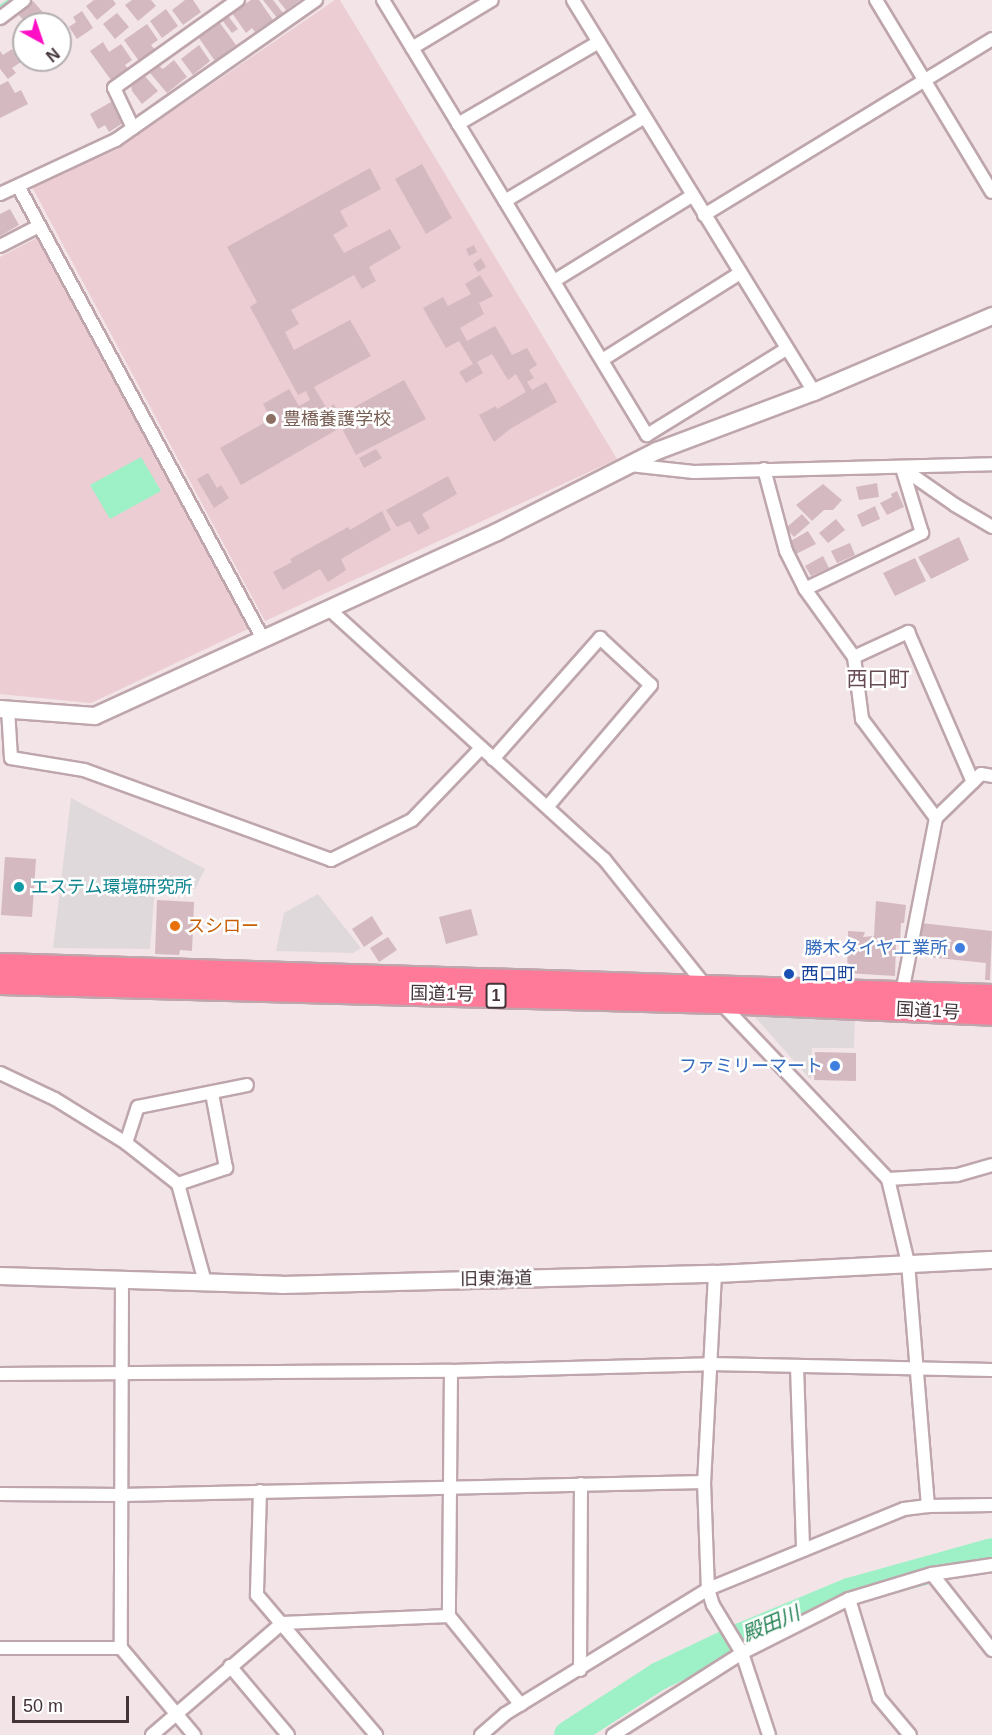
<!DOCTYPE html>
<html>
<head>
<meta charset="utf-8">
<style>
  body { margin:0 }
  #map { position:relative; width:992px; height:1735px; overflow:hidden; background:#f2e4e7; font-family:Helvetica,"Noto Sans JP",sans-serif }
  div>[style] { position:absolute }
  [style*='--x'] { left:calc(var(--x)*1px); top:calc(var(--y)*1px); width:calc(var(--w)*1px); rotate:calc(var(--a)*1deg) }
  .education>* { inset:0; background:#eccdd3 }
  .parking>* { inset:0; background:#e0d9db }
  .water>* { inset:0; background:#9ef1c7 }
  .stream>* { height:4.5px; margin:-2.25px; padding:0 2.25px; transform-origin:2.25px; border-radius:2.25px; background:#9ef1c7 }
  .river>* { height:28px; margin:-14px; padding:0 14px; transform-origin:14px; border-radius:14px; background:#9ef1c7 }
  .building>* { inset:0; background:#d4b9c1 }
  .roads { filter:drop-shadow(2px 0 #bea6ac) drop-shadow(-2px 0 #bea6ac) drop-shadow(0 2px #bea6ac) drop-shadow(0 -2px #bea6ac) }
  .minor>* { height:12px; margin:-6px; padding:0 6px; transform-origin:6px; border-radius:6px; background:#fff }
  .tertiary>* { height:16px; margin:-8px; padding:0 8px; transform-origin:8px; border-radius:8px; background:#fff }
  .trunk>* { height:21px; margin:-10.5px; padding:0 10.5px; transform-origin:10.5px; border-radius:10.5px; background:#ff7998 }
  .dots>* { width:16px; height:16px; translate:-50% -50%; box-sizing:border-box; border:3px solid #fff; border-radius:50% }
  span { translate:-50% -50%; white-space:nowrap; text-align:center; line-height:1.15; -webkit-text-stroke:5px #fff; paint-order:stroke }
  .shield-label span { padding:2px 4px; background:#fff; border:2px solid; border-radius:4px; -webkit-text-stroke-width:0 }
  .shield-label { font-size:16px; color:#443439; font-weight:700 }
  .education-label { font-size:18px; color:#785e54 }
  .left { translate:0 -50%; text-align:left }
  .culture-label { font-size:18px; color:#0d838f }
  .food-label { font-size:18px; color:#c56008 }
  .shop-label { font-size:18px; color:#366cbe }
  .right { translate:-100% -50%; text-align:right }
  .transit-label { font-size:18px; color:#164399 }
  .street-label { font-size:18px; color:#443439 }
  .water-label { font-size:20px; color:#238153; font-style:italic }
  .quarter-label { font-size:21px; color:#674b54 }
  .north { position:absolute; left:12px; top:12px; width:60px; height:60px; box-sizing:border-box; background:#fff; border:2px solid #b4aeb0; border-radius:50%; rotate:140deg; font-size:16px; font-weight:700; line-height:24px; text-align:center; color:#443439 }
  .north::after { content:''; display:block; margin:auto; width:21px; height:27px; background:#fe0fc6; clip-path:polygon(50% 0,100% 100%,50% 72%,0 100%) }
  .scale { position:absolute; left:12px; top:1696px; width:117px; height:27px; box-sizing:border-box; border:3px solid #443439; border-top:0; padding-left:8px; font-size:18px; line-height:21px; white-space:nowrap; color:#443439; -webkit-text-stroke:4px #fff; paint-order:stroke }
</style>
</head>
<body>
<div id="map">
  <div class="education">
    <i style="clip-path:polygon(335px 0,340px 0,617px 459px,265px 621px,31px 185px,116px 150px)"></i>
    <i style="clip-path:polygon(37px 238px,250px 628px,91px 703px,0 694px,0 257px)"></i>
  </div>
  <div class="parking">
    <i style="clip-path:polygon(71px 798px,205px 869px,195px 889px,155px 888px,150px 949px,53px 948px)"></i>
    <i style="clip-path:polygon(318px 894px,361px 948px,353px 953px,276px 951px,284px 913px)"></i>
    <i style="clip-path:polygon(753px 1015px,855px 1017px,854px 1048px,812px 1048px,811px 1080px)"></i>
  </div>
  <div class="water">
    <i style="clip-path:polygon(141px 457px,161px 491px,110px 519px,90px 485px)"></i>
  </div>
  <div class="stream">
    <i style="--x:0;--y:7;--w:12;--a:-35"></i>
  </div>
  <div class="river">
    <i style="--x:568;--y:1735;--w:108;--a:-33"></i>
    <i style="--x:659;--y:1676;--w:91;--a:-25.4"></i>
    <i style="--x:741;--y:1637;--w:117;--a:-22.6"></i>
    <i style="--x:849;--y:1592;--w:148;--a:-15.6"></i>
  </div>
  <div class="building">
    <i style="clip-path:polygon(94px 0,113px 0,116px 4px,97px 20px,86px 6px)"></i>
    <i style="clip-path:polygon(132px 0,151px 0,156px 6px,138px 21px,125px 5px)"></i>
    <i style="clip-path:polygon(185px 0,193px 0,201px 12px,183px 25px,172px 10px)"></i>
    <i style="clip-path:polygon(251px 0,259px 0,273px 20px,255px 32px,252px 28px,246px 33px,232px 13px)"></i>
    <i style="clip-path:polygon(263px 0,273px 0,283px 13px,277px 18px)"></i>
    <i style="clip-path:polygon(278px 0,300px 0,286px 10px)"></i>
    <i style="clip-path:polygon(33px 1px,47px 17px,38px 24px,27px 24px,18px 14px)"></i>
    <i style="clip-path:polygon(166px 9px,178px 26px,162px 38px,150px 21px)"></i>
    <i style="clip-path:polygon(82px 11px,93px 28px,77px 39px,69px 27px,76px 22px,73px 17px)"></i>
    <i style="clip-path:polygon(117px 13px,129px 27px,115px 39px,103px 24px)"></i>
    <i style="clip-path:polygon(228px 16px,238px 29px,232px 33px,222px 20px)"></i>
    <i style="clip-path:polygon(220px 23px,236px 45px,215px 61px,199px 38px)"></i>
    <i style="clip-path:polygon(147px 24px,158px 40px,151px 45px,155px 50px,139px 61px,124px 40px)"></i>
    <i style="clip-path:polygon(103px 42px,109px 52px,121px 44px,132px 60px,125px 65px,128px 69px,111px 80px,90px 51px)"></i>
    <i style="clip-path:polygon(199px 45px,210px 61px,193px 75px,181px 59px)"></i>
    <i style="clip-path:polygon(12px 49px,21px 62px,12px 68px,16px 73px,8px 79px,0 69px,0 51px,3px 55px)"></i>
    <i style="clip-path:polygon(174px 60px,187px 77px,167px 93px,150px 73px,159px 66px,163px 69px)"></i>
    <i style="clip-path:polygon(143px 74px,158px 91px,142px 104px,132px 91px,131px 84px)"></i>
    <i style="clip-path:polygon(8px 81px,15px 93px,21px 90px,28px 104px,0 118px,0 85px)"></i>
    <i style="clip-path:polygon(111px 102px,123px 123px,109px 132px,105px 125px,98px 129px,90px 114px)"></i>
    <i style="clip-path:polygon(422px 164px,452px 218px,426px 234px,395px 179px)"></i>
    <i style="clip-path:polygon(370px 168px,381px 189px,340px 211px,348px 226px,333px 235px,344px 253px,390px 229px,401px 248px,369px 267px,376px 281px,362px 289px,354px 275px,291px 310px,299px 324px,285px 332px,294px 350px,350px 320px,371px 356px,314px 387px,327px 409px,334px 404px,337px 411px,330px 415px,338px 429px,241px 485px,220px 448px,271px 419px,263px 404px,289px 389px,299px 406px,310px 400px,306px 391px,298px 395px,250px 307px,257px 302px,227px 247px)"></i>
    <i style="clip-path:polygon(10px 209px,19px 225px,0 236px,0 214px)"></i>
    <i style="clip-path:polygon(474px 245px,477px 252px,469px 256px,466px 249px)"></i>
    <i style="clip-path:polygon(481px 258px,486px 267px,478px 272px,473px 264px)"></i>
    <i style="clip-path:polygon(480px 275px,493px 296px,479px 303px,484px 314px,460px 328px,467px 341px,495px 326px,512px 355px,527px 348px,537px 365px,529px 370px,534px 378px,527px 382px,532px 390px,546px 382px,557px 402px,510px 429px,494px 442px,479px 415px,496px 406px,497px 409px,526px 392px,516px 374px,508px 380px,492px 354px,477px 362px,483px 373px,466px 383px,459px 372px,473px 364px,459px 341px,446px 348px,423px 308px,443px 297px,448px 306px,471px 294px,465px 284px)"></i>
    <i style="clip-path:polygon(404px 380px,426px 419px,356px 455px,336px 417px)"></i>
    <i style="clip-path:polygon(376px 449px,382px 458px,364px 468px,359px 458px)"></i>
    <i style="clip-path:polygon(208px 473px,217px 488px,221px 485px,229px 498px,214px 508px,197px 479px)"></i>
    <i style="clip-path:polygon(448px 476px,457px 494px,422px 514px,430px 528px,418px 535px,410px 521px,397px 527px,386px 510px)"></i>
    <i style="clip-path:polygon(877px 483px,879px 497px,859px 500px,856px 487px)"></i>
    <i style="clip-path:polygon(823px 484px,842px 500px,833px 510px,824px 510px,812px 521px,796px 505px)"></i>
    <i style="clip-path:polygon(897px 491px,904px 507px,887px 515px,880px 503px,892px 497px,891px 494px)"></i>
    <i style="clip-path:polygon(875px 506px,880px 519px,862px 527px,857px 515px)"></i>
    <i style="clip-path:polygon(382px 511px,391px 530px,341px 559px,346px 570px,328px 582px,320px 569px,283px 590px,273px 572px,292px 562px,290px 559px,348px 527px,350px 530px)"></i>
    <i style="clip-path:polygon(802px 514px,810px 523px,794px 537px,786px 528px)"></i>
    <i style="clip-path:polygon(836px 519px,845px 530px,828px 543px,819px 533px)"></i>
    <i style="clip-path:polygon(808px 531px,816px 544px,796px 554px,789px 542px)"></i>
    <i style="clip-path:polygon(959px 537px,969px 560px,931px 579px,918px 557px)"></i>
    <i style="clip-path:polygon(850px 543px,855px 555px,837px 563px,831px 551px)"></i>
    <i style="clip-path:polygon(823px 556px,829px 568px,811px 576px,805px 566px)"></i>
    <i style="clip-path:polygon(915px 558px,926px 581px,895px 596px,883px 573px)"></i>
    <i style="clip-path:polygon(5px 857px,36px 859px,32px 917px,1px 915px)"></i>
    <i style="clip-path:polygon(157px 900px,194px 902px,192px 951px,180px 950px,179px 955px,155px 954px)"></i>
    <i style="clip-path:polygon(876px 901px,906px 905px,904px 923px,901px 923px,900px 943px,896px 943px,895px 976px,847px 973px,848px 931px,865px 932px,863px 937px,874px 936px)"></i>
    <i style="clip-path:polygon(471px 909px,478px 935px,446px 944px,439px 917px)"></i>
    <i style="clip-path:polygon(372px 916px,383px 934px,364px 947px,352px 929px)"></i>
    <i style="clip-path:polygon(921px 923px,992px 931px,990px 980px,985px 980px,986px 963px,928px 957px,930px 940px,918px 939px)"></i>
    <i style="clip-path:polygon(388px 937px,397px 950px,379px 962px,370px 948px)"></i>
    <i style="clip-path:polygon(815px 1052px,856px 1053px,856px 1081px,814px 1080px)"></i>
  </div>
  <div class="roads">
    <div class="minor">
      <i style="--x:383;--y:0;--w:509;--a:58.75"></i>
      <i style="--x:647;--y:435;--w:163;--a:-31.7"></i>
      <i style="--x:573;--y:0;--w:460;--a:58.4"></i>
      <i style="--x:876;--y:0;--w:224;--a:58.9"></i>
      <i style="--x:0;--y:18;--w:30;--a:-37"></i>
      <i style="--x:412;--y:48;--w:93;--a:-31"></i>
      <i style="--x:458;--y:124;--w:163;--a:-30.2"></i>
      <i style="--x:133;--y:128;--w:44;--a:-115.4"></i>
      <i style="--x:114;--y:88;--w:152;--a:-35.4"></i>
      <i style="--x:18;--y:186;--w:515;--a:61.59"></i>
      <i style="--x:0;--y:194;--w:128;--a:-25"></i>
      <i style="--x:116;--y:140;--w:244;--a:-35"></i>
      <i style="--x:505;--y:201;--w:163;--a:-31"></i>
      <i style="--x:704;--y:215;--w:338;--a:-31.4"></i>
      <i style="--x:0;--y:246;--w:44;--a:-27.1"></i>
      <i style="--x:554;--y:281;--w:163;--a:-31.7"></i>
      <i style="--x:602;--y:360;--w:163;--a:-32.2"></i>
      <i style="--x:630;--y:465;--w:64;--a:6.2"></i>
      <i style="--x:694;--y:472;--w:298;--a:-1.5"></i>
      <i style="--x:902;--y:468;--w:65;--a:34.9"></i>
      <i style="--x:955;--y:505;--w:43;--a:30.7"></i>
      <i style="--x:764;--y:469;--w:85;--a:75"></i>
      <i style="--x:786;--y:551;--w:42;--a:63.4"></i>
      <i style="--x:805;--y:589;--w:84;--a:54.2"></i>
      <i style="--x:854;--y:657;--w:63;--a:82.6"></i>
      <i style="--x:862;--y:719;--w:124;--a:53.2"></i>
      <i style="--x:936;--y:818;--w:178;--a:101"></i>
      <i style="--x:805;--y:589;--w:130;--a:-25.6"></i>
      <i style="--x:922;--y:533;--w:68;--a:-107.1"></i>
      <i style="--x:329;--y:609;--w:372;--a:42.3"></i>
      <i style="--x:604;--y:859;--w:164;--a:51.4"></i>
      <i style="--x:854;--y:657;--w:60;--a:-24.8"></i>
      <i style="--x:908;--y:632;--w:163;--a:66.6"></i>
      <i style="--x:973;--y:782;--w:52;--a:135.8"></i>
      <i style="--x:8;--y:709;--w:49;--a:86.5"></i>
      <i style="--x:11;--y:758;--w:74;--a:9.3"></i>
      <i style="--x:84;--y:770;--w:263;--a:20"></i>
      <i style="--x:331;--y:860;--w:90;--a:-26.3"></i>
      <i style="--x:412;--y:820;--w:100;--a:-46.2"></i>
      <i style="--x:493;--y:759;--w:162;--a:-48.5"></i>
      <i style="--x:600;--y:638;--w:69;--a:42.7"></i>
      <i style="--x:651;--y:685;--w:160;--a:130.4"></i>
      <i style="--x:973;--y:782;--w:11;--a:-45"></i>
      <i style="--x:981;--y:774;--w:11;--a:10"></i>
      <i style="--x:720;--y:1002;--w:244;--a:46.5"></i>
      <i style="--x:888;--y:1179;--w:86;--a:76.6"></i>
      <i style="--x:908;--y:1263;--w:244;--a:85.3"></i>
      <i style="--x:0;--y:1073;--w:61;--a:25.3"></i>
      <i style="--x:55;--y:1099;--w:84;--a:31.8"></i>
      <i style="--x:126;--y:1143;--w:66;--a:38.3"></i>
      <i style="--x:178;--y:1184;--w:102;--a:74.6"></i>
      <i style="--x:126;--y:1143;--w:38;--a:-72"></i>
      <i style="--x:138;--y:1107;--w:111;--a:-11.4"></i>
      <i style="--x:888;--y:1179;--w:69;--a:-3.3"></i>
      <i style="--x:957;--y:1175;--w:36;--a:-16"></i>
      <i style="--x:178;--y:1184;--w:51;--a:-18.4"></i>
      <i style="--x:226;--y:1168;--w:76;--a:-100.6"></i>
      <i style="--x:715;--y:1274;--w:208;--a:93"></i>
      <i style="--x:704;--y:1482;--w:107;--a:87.9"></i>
      <i style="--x:708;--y:1589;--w:17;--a:73"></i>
      <i style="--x:713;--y:1605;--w:56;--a:58.9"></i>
      <i style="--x:742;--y:1653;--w:86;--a:71.8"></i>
      <i style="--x:122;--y:1280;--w:368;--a:90.2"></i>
      <i style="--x:121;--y:1648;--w:114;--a:50"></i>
      <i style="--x:797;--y:1366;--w:184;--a:88.1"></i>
      <i style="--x:451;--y:1371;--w:245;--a:90.5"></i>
      <i style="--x:449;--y:1616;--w:114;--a:51"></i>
      <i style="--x:0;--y:1374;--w:451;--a:-0.4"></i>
      <i style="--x:451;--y:1371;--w:259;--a:-1.5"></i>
      <i style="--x:710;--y:1364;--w:282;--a:1.2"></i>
      <i style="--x:260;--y:1491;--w:104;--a:91.7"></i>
      <i style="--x:257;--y:1595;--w:184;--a:49.6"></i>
      <i style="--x:0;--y:1494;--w:121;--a:0.5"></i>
      <i style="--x:121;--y:1495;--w:583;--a:-1.28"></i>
      <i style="--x:932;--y:1574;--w:97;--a:51.7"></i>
      <i style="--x:849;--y:1599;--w:103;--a:73.1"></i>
      <i style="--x:879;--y:1698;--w:48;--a:50"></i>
      <i style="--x:0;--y:1648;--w:121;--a:0"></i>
      <i style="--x:230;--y:1666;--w:90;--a:50"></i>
      <i style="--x:580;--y:1670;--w:186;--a:-89.7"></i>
      <i style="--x:152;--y:1735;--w:172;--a:-40.7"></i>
      <i style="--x:282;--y:1623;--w:167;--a:-2.4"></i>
      <i style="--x:481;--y:1735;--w:32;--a:-41"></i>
      <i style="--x:505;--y:1714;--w:238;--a:-31.6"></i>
      <i style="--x:708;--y:1589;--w:212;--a:-22.2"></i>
      <i style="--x:904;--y:1509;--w:24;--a:-7"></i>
      <i style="--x:928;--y:1506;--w:64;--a:-0.9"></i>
      <i style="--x:613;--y:1735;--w:153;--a:-32.4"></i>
      <i style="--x:742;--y:1653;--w:120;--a:-26.8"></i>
      <i style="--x:849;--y:1599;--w:87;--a:-16.8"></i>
      <i style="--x:932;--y:1574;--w:61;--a:-8.5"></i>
    </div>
    <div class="tertiary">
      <i style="--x:0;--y:709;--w:95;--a:4.2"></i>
      <i style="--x:95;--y:716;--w:442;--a:-24.6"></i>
      <i style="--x:497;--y:532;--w:179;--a:-26.9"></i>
      <i style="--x:657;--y:451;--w:168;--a:-20.6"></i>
      <i style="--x:814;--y:392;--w:194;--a:-23.1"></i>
      <i style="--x:0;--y:1276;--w:282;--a:1.8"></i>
      <i style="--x:282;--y:1285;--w:433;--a:-1.5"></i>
      <i style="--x:715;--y:1274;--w:277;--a:-2.9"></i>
    </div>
    <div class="trunk">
      <i style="--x:0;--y:964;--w:992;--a:1.79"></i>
      <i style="--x:0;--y:983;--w:720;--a:1.51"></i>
      <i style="--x:720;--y:1002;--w:272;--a:2.5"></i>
    </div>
  </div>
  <div class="dots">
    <i style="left:271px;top:419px;background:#8d6e63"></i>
    <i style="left:19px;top:887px;background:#0f9aa8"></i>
    <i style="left:175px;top:926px;background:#e8710a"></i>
    <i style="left:960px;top:948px;background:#3f7fe0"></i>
    <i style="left:789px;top:974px;background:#1a4fb4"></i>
    <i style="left:835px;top:1066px;background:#3f7fe0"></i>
  </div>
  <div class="shield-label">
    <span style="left:496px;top:996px">1</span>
  </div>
  <div class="education-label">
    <span class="left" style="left:283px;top:419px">豊橋養護学校</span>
  </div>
  <div class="culture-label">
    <span class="left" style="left:31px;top:887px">エステム環境研究所</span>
  </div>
  <div class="food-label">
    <span class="left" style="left:187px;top:926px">スシロー</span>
  </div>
  <div class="shop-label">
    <span class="right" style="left:948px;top:948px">勝木タイヤ工業所</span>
    <span class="right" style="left:823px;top:1066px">ファミリーマート</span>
  </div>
  <div class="transit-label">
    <span class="left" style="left:801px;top:974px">西口町</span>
  </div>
  <div class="street-label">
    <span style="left:442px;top:994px;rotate:1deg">国道1号</span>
    <span style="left:928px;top:1011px;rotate:3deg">国道1号</span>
    <span style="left:496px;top:1279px;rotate:-1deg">旧東海道</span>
  </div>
  <div class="water-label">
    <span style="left:771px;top:1624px;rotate:-23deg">殿田川</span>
  </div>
  <div class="quarter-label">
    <span style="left:878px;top:679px">西口町</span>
  </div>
  <div class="north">N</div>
  <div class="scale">50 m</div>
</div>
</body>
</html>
